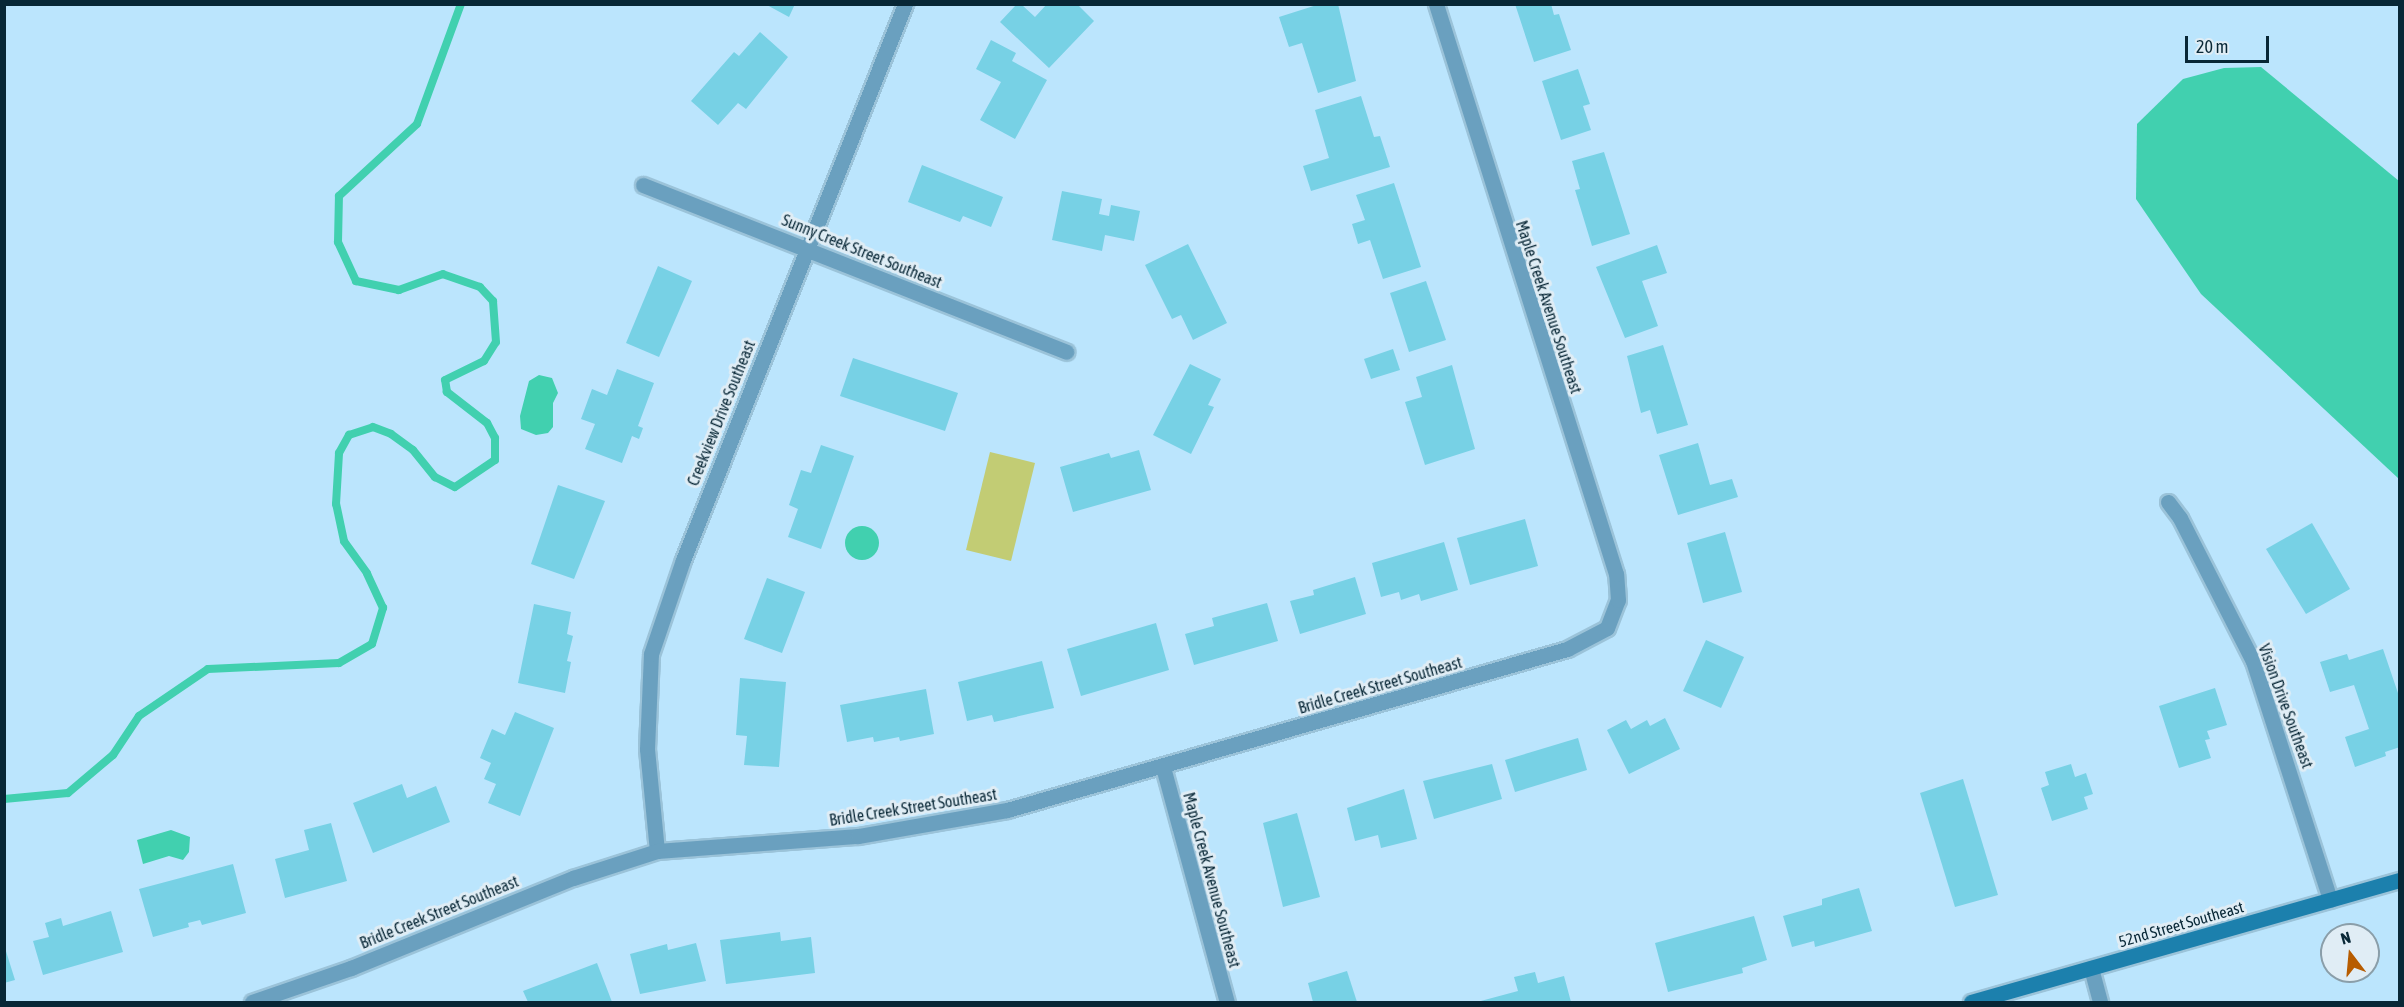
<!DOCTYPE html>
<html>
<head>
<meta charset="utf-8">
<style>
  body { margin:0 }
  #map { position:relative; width:2404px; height:1007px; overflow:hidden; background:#bbe5fd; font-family:"Asap Condensed",sans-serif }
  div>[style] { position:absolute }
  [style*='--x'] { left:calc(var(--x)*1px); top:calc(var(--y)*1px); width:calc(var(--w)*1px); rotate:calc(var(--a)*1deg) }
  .green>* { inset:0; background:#c2cc74 }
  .water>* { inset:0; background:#41d0af }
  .round { border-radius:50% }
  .stream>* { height:8px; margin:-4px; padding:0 4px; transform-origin:4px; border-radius:4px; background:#41d0af }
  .building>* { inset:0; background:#77d1e5 }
  .roads { filter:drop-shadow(2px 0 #9bc3d9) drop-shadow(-2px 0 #9bc3d9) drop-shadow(0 2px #9bc3d9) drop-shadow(0 -2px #9bc3d9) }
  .lane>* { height:15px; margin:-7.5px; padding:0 7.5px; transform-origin:7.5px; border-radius:7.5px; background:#6aa0bf }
  .street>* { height:15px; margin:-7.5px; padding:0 7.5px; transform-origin:7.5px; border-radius:7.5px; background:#6aa0bf }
  .secondary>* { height:15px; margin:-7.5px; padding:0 7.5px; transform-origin:7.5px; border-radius:7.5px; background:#1c80ad }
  span { translate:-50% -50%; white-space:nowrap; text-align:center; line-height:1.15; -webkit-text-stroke:6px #e0edf5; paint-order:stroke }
  .street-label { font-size:16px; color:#082736 }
  .frame { position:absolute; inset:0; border:6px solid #082736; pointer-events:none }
  .north { position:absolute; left:2320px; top:923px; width:60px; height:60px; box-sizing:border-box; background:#e0edf5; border:2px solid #8a9ea9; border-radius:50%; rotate:344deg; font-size:16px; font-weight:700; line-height:24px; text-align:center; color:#082736 }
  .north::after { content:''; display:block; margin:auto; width:21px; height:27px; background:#b75c00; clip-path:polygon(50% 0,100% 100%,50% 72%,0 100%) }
  .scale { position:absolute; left:2185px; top:36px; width:84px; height:27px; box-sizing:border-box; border:3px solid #082736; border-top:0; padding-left:8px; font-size:18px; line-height:21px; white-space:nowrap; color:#082736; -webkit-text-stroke:4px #e0edf5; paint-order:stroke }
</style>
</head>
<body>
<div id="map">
  <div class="green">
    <i style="clip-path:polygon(990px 452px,1035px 463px,1011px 561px,966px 550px)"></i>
  </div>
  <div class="water">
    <i style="clip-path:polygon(2261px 67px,2399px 181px,2399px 479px,2201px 294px,2136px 199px,2137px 124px,2183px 79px,2224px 68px)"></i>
    <i style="clip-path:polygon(539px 375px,552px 378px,558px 393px,553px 403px,553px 427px,548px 433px,536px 435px,521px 429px,520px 416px,529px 381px)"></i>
    <i class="round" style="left:845px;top:526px;width:34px;height:34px"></i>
    <i style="clip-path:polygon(171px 830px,190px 837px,189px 852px,183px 860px,169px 856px,143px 864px,137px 840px)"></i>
  </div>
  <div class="stream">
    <i style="--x:4;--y:799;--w:64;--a:-5.4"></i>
    <i style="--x:68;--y:793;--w:59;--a:-40.2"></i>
    <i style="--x:113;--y:755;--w:47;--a:-56.3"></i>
    <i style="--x:139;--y:716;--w:83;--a:-34.3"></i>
    <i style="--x:208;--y:669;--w:131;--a:-2.6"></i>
    <i style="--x:339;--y:663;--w:38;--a:-30"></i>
    <i style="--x:372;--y:644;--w:38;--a:-73"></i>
    <i style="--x:383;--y:608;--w:38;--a:-115"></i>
    <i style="--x:367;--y:573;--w:39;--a:-126"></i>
    <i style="--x:344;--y:541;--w:38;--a:-102"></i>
    <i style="--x:336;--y:504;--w:51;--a:-86.6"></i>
    <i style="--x:339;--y:453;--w:21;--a:-61"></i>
    <i style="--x:349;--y:435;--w:25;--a:-18"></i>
    <i style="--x:373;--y:427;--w:19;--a:21"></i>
    <i style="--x:391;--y:434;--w:27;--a:36"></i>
    <i style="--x:413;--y:450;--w:35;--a:51"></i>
    <i style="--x:435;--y:477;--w:22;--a:27"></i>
    <i style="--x:455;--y:487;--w:48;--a:-34"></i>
    <i style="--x:495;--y:460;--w:22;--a:-90"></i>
    <i style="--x:495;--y:438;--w:17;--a:-118"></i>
    <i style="--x:487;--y:423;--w:51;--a:-142.2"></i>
    <i style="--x:447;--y:392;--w:12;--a:-99"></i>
    <i style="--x:445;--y:380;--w:43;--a:-26"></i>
    <i style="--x:484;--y:361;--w:22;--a:-58"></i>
    <i style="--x:496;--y:342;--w:41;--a:-94.2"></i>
    <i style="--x:493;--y:301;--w:19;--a:-133"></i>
    <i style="--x:480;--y:287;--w:39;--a:-161"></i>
    <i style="--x:443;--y:274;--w:47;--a:160"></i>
    <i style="--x:399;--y:290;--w:44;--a:-168.2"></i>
    <i style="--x:356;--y:281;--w:43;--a:-114.8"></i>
    <i style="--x:338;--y:242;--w:46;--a:-88.8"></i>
    <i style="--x:339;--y:196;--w:106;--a:-42.7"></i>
    <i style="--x:417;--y:124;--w:128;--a:-69.9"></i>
  </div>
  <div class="building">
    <i style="clip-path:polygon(765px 4px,795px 4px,789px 17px)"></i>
    <i style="clip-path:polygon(1047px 4px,1077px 4px,1094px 21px,1049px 68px,1000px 22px,1016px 5px,1022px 5px,1035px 17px)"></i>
    <i style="clip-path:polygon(1320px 4px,1338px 4px,1356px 81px,1318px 93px,1302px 43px,1289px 47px,1279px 17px)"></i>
    <i style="clip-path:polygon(1515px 4px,1551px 4px,1554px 15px,1559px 14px,1571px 50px,1534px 62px)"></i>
    <i style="clip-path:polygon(760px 32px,788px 57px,746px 109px,738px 103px,718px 125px,691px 101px,734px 52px,739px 56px)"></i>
    <i style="clip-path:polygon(991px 40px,1016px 53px,1012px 61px,1047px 80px,1015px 139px,980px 120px,1001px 82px,976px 69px)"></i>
    <i style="clip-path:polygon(1578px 69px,1590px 104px,1583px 106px,1591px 130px,1561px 140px,1542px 81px)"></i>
    <i style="clip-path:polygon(1361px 96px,1374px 137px,1380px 136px,1390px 167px,1311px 191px,1303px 166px,1329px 158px,1315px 110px)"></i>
    <i style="clip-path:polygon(1604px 152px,1630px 234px,1592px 246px,1575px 190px,1580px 189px,1572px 161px)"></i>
    <i style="clip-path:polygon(922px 165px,1003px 197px,991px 227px,963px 216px,960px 222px,908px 202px)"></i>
    <i style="clip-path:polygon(1394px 183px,1421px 267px,1383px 279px,1370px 240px,1358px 244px,1352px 224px,1365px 220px,1356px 195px)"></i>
    <i style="clip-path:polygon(1062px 191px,1102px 199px,1099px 214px,1109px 216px,1111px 205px,1140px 211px,1134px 241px,1105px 235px,1102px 251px,1052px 240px)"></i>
    <i style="clip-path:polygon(1188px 244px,1227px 323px,1193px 340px,1181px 315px,1172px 319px,1145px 265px)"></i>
    <i style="clip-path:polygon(1657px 245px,1667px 273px,1642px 281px,1658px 326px,1625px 338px,1596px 267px)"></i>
    <i style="clip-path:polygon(658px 266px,692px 281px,659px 357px,626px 343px)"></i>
    <i style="clip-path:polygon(1426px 281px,1446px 340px,1409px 352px,1390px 293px)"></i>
    <i style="clip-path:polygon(1663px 345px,1688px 425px,1657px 434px,1650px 410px,1641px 413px,1627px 356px)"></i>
    <i style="clip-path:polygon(1393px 349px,1400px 370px,1371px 379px,1364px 359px)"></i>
    <i style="clip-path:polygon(853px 358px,958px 393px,945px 431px,840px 396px)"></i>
    <i style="clip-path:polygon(1190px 364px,1221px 379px,1208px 405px,1214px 407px,1191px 454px,1153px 435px)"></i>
    <i style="clip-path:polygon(1452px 365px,1475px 449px,1425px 465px,1405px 402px,1422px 397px,1416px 377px)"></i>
    <i style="clip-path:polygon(617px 369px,654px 383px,638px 426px,643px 428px,639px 439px,632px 436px,622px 463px,585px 449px,595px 424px,581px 419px,592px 389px,607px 395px)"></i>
    <i style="clip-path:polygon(1698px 443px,1710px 485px,1732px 479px,1738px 497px,1678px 515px,1659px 455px)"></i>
    <i style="clip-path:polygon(821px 445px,854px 456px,821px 549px,788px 537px,798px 509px,789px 505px,801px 470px,811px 473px)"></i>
    <i style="clip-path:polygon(1139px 450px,1151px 490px,1073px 512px,1060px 467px,1109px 453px,1111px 458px)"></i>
    <i style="clip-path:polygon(558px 485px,605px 501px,574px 579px,531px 564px)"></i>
    <i style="clip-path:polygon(1525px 519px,1538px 566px,1470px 585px,1457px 538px)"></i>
    <i style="clip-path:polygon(2312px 523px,2350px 589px,2306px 614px,2266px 549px)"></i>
    <i style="clip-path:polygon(1725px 532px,1742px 592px,1703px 603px,1687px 543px)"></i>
    <i style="clip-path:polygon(1444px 542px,1458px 590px,1421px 601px,1419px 594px,1401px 600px,1399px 592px,1381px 597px,1372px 563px)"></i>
    <i style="clip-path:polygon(1355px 577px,1366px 614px,1300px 634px,1290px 601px,1314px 595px,1313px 590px)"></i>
    <i style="clip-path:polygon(767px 578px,805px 592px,782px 653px,744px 639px)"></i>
    <i style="clip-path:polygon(1267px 603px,1278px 641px,1194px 665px,1185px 634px,1214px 626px,1212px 618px)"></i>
    <i style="clip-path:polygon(534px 604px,571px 612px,567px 634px,573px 636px,567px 661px,571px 662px,565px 693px,518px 683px)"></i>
    <i style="clip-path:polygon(1156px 623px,1169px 670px,1081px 696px,1067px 649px)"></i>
    <i style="clip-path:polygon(1706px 640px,1744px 657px,1721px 708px,1683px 691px)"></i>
    <i style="clip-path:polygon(2383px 649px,2400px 699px,2400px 747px,2385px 752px,2386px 756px,2355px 767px,2345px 737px,2369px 729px,2354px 685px,2330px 692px,2320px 662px,2347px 654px,2349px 660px)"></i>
    <i style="clip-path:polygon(1042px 661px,1054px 708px,994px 722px,992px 715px,967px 721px,958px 682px)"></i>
    <i style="clip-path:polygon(740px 678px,786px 682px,779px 767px,744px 765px,747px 736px,736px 735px)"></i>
    <i style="clip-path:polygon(2215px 688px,2227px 725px,2207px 731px,2210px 739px,2205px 740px,2211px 758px,2179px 768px,2159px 706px)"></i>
    <i style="clip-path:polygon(926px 689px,934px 734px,900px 741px,899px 737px,874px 742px,873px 737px,847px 742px,840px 705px)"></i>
    <i style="clip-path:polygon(515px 712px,554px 728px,520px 816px,488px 803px,496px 784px,484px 779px,491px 763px,480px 758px,492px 729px,505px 735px)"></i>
    <i style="clip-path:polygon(1665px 718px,1680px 749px,1629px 774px,1607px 730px,1626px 720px,1631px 729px,1647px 720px,1650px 726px)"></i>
    <i style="clip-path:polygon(1578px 738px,1587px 770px,1515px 792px,1505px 760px)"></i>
    <i style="clip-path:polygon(1492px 764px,1502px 799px,1434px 819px,1423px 781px)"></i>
    <i style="clip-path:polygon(2071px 764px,2075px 777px,2086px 773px,2093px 794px,2084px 797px,2088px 809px,2052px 821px,2041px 788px,2049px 785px,2045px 772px)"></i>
    <i style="clip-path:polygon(1963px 779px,1998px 895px,1955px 907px,1920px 793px)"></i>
    <i style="clip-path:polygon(402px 784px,407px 798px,436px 786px,450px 822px,373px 853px,353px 803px)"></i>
    <i style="clip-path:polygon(1404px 789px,1417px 839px,1381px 848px,1378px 835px,1355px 841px,1347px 808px)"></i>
    <i style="clip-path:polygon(1297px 813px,1320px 897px,1283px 907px,1263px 823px)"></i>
    <i style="clip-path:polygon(331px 823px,347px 881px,285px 898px,275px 859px,309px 850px,304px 830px)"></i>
    <i style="clip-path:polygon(233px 864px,246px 913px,202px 925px,200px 920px,188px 923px,189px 927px,153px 937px,139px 889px)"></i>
    <i style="clip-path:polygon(1859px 888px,1872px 931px,1815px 947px,1814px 941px,1792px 947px,1783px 916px,1822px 905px,1822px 899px)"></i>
    <i style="clip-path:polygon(111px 911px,123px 952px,43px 975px,33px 941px,49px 937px,45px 923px,61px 918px,63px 926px)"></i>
    <i style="clip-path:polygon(1754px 916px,1767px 960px,1742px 968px,1743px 973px,1668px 992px,1655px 943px)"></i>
    <i style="clip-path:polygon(780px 932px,781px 941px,811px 937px,815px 973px,726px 984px,720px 940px)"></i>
    <i style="clip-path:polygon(696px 943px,706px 981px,640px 994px,630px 954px,667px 944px,668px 950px)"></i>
    <i style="clip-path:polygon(5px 948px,15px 980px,4px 983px,4px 949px)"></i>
    <i style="clip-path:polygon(597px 963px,612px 1002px,528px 1002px,523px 991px)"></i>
    <i style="clip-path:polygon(1347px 971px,1357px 1002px,1313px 1002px,1308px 983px)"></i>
    <i style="clip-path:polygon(1535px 972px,1538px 983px,1564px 976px,1571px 1002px,1477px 1002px,1518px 991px,1514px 977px)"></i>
  </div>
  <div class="roads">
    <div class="lane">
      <i style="--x:2091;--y:968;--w:35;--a:75"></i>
    </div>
    <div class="street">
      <i style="--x:643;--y:185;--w:455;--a:21.5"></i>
      <i style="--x:2168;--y:502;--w:20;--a:53"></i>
      <i style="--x:2180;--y:518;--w:161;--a:63"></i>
      <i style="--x:2253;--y:661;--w:251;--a:72.1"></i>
      <i style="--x:1163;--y:767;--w:244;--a:74.8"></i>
      <i style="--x:657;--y:851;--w:102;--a:-95.6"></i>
      <i style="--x:647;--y:749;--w:95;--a:-87.6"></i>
      <i style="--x:651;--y:654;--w:99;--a:-71.2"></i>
      <i style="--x:683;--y:560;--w:599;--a:-68.23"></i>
      <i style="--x:252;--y:1002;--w:105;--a:-19"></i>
      <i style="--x:351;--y:968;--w:240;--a:-22.1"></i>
      <i style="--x:573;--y:878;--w:88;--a:-17.8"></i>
      <i style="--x:657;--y:851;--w:202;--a:-4.3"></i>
      <i style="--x:858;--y:836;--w:151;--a:-9.9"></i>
      <i style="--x:1007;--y:810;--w:583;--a:-16.04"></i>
      <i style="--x:1567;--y:649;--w:45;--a:-27.7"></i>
      <i style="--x:1607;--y:628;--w:30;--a:-69"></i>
      <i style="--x:1618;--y:600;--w:26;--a:-94"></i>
      <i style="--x:1616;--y:574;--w:598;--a:-107.53"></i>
    </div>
    <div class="secondary">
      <i style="--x:1971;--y:1002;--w:446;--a:-15.9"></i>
    </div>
  </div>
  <div class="street-label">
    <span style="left:862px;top:251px;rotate:22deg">Sunny Creek Street Southeast</span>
    <span style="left:1549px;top:307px;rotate:72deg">Maple Creek Avenue Southeast</span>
    <span style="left:721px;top:413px;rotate:-68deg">Creekview Drive Southeast</span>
    <span style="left:1380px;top:685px;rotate:-16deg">Bridle Creek Street Southeast</span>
    <span style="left:2286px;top:706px;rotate:70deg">Vision Drive Southeast</span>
    <span style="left:913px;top:807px;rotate:-9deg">Bridle Creek Street Southeast</span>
    <span style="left:1212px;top:880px;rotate:75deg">Maple Creek Avenue Southeast</span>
    <span style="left:439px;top:912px;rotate:-22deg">Bridle Creek Street Southeast</span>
    <span style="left:2181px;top:924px;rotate:-16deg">52nd Street Southeast</span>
  </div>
  <div class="frame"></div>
  <div class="north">N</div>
  <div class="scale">20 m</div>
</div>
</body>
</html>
